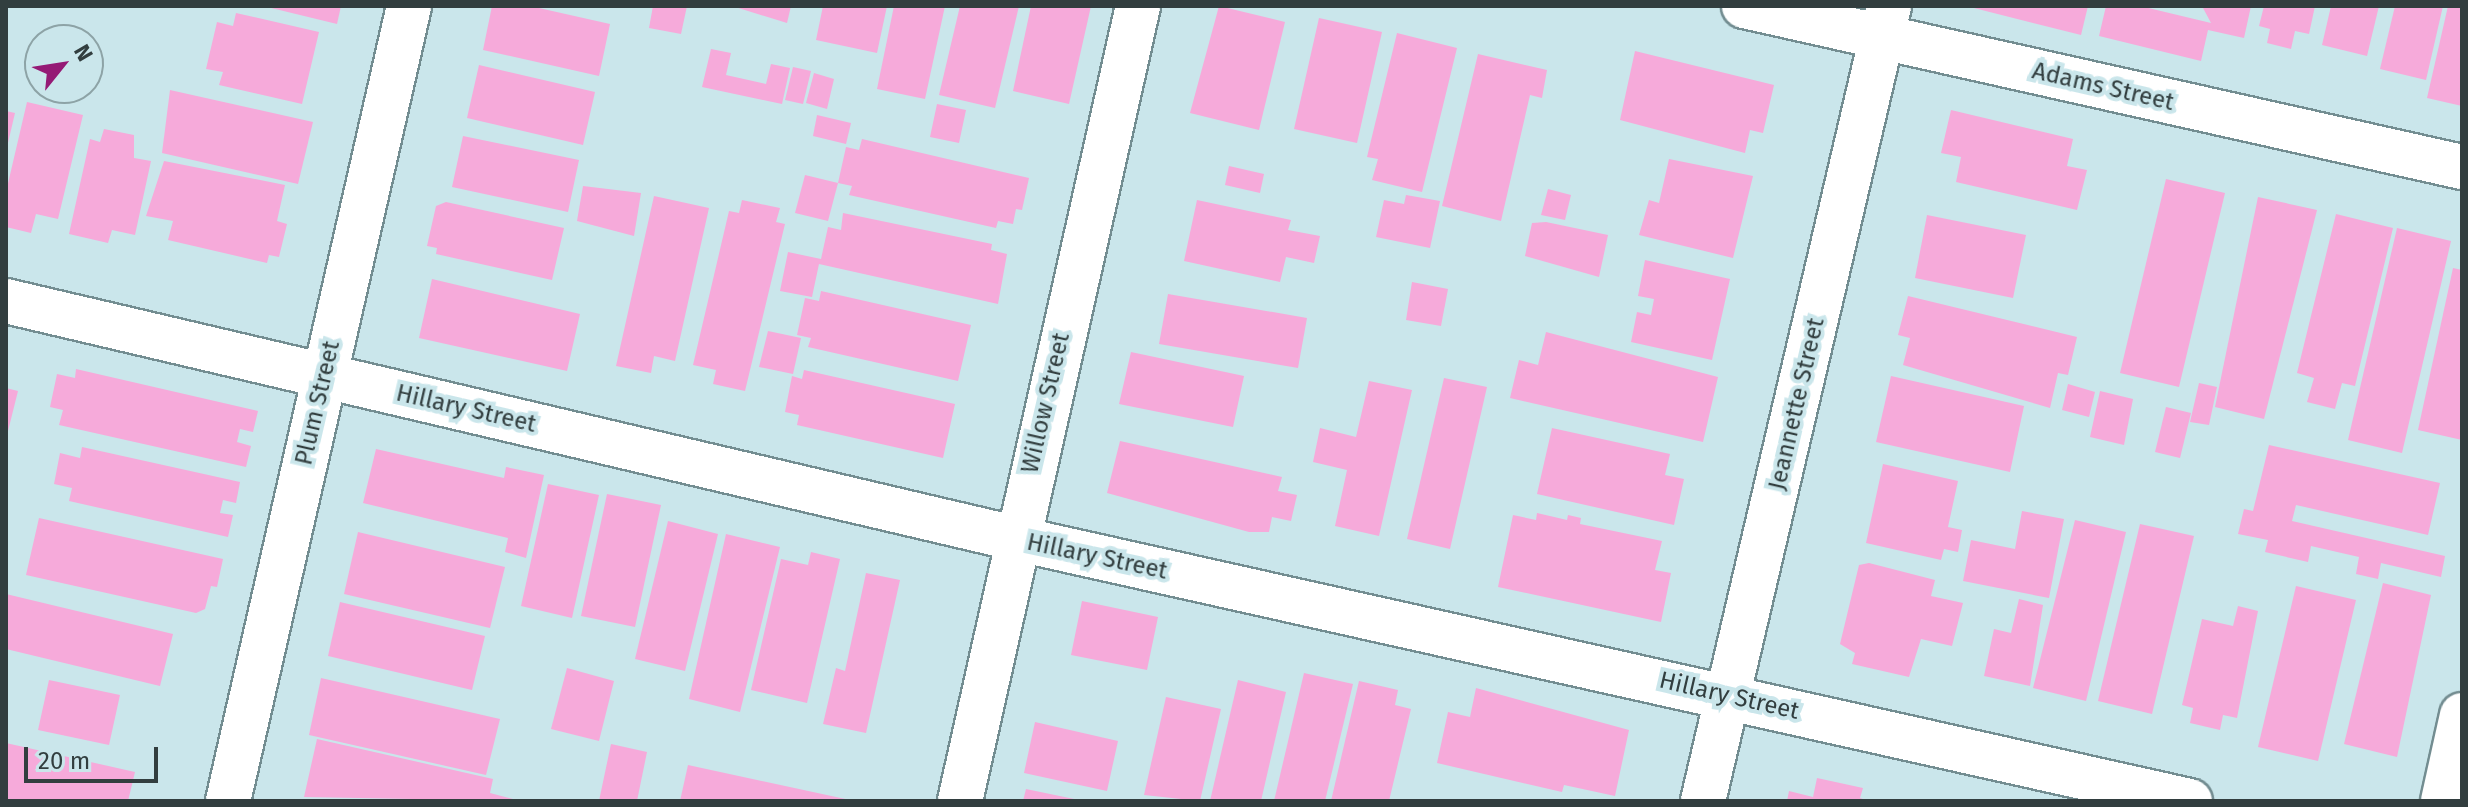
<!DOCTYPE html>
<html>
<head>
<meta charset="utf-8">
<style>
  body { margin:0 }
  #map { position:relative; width:2468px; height:807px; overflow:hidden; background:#cae6eb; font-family:"Fira Sans",sans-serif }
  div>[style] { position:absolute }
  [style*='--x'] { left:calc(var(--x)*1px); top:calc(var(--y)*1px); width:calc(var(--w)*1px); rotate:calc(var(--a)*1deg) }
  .building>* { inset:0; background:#f6aada }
  .roads { filter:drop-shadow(2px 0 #738d91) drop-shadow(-2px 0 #738d91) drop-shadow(0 2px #738d91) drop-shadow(0 -2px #738d91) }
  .minor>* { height:44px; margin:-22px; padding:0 22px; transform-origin:22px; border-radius:22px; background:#fff }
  span { translate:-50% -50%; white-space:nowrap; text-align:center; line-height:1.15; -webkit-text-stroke:8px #cae6eb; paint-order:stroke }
  .street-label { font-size:24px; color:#323e3f }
  .frame { position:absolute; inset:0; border:8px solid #323e3f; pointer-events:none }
  .north { position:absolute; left:24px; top:24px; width:80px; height:80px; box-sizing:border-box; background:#cae6eb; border:2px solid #8da3a6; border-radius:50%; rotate:60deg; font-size:22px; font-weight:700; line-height:32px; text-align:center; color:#323e3f }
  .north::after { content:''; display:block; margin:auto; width:28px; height:36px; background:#951a75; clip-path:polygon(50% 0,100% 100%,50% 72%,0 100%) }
  .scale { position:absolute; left:24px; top:747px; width:134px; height:36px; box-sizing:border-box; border:4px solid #323e3f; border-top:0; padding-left:10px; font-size:24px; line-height:28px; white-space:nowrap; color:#323e3f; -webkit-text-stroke:6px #cae6eb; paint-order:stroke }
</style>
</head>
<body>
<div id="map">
  <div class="building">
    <i style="clip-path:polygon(263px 6px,341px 6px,337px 24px)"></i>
    <i style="clip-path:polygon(492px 6px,530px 6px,610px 24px,599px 76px,483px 50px)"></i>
    <i style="clip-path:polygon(653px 6px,687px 6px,681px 34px,649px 28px)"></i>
    <i style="clip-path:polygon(732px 6px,791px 6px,787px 23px)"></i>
    <i style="clip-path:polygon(823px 6px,887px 6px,877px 53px,816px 40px)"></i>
    <i style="clip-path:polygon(894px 6px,945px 6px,925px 99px,877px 89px)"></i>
    <i style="clip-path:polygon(960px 6px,1019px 6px,995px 108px,939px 95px)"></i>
    <i style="clip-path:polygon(1031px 6px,1091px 6px,1069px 104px,1013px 91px)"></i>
    <i style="clip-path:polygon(1219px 6px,1285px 22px,1259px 130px,1190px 113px)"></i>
    <i style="clip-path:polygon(1966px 6px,2088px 6px,2081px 35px)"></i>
    <i style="clip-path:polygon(2106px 6px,2140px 6px,2211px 23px,2202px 6px,2251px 6px,2244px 38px,2208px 30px,2201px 61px,2099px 36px)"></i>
    <i style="clip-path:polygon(2264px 6px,2315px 6px,2309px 34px,2295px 31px,2291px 49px,2267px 43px,2270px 29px,2259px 26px)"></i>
    <i style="clip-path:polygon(2331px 6px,2379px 6px,2367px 56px,2322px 45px)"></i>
    <i style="clip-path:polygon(2395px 6px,2443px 6px,2426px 80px,2380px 69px)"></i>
    <i style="clip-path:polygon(2448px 6px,2462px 6px,2462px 106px,2427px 98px)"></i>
    <i style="clip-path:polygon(236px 13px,319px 32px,302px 104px,219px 85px,223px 72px,206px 69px,217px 22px,233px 26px)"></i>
    <i style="clip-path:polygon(1319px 18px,1382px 32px,1357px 143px,1294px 129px)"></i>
    <i style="clip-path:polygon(1397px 33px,1457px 48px,1422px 192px,1372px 180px,1378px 159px,1367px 157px)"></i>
    <i style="clip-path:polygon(711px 49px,731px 53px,726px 75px,766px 84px,771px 64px,790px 68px,782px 104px,702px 87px)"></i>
    <i style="clip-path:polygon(1635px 51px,1774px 85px,1763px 133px,1750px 130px,1745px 153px,1620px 120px)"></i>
    <i style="clip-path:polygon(1478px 54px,1547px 70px,1542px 98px,1530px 95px,1501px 221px,1442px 206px)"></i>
    <i style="clip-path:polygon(479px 65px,595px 92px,583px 145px,467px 118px)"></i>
    <i style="clip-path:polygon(793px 67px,811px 71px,803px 104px,785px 100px)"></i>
    <i style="clip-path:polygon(814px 73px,834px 79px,827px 109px,806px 103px)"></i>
    <i style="clip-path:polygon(170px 90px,313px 122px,298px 184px,162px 153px)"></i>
    <i style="clip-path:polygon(27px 102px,83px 115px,58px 219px,36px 214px,31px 233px,6px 227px,6px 192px)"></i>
    <i style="clip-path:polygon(937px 104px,966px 110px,959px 143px,930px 137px)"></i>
    <i style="clip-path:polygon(1951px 110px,2073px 139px,2067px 166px,2087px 170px,2077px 210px,1956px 182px,1961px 157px,1941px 153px)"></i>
    <i style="clip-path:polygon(6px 111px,15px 113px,7px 147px,6px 147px)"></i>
    <i style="clip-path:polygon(817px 115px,851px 123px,846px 144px,813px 136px)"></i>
    <i style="clip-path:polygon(104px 129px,134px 135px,134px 158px,151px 161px,135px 235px,112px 230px,108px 243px,69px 234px,90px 139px,100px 142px)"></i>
    <i style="clip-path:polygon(463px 136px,579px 160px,568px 212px,452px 187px)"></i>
    <i style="clip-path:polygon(862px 139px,1029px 178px,1022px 210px,1016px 209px,1013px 224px,998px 221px,996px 228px,849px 195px,852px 186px,838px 183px,846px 147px,859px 150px)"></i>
    <i style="clip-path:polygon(1669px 159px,1753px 176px,1733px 258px,1639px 235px,1649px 200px,1659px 203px)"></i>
    <i style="clip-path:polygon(164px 161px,285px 185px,277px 221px,287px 224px,279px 257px,269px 255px,267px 263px,168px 240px,173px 221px,146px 216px)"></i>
    <i style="clip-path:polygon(1229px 166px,1264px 174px,1260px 193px,1225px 185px)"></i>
    <i style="clip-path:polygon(805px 175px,838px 183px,828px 221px,795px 213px)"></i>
    <i style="clip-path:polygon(2166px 179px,2225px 193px,2179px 387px,2120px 373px)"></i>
    <i style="clip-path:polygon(583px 186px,641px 193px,634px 236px,577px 221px)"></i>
    <i style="clip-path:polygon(1548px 189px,1571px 195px,1565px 220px,1541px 215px)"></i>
    <i style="clip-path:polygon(1406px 195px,1440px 201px,1430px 248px,1376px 237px,1384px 200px,1404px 204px)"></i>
    <i style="clip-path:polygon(654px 196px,709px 208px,675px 361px,654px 356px,651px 373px,616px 366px)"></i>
    <i style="clip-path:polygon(2258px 197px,2317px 210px,2264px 419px,2215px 407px)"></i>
    <i style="clip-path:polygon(742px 200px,780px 208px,776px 222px,785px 224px,745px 391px,713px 384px,716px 370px,693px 365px,729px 211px,739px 213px)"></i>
    <i style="clip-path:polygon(1197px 200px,1291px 220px,1288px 230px,1320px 236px,1314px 263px,1286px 257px,1280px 282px,1184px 261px)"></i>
    <i style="clip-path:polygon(446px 202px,564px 228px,552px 280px,436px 254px,437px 248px,427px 246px,436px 206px)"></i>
    <i style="clip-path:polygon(843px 213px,992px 244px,991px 250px,1007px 254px,998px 304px,819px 264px,812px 297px,780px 291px,788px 252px,821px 259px,828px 227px,841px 230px)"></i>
    <i style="clip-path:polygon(2336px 214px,2393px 228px,2355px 386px,2342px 383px,2335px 409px,2307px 402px,2314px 378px,2297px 373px)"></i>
    <i style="clip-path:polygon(1927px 215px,2026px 235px,2013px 298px,1915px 278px)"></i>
    <i style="clip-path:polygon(1546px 222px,1608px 235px,1599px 277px,1525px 256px,1532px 223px)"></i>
    <i style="clip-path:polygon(2397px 228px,2451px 241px,2402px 453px,2348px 440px)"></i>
    <i style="clip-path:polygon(1645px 260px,1730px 279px,1712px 360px,1631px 342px,1637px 312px,1651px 315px,1654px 299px,1638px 296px)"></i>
    <i style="clip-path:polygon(2453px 268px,2462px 270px,2462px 440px,2418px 430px)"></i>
    <i style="clip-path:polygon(432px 279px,580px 314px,567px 371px,419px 338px)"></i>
    <i style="clip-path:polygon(1412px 282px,1448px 289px,1441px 326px,1406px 320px)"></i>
    <i style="clip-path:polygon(821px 291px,971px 325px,958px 381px,808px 347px,811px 338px,797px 335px,805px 298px,819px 301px)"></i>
    <i style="clip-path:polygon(1168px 294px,1307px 318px,1298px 368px,1159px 344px)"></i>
    <i style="clip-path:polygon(1908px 296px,2077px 337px,2068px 375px,2058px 373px,2050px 408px,1903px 365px,1910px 338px,1898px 335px)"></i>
    <i style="clip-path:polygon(768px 331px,801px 338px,793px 374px,759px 367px)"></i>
    <i style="clip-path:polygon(1546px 332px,1718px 377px,1703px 442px,1510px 398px,1519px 360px,1538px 365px)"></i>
    <i style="clip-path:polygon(1131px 352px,1244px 376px,1233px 427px,1119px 404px)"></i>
    <i style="clip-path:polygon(76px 369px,258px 411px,253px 432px,240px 429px,237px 442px,251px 446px,246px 467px,59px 425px,63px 410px,50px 407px,57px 374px,75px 378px)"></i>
    <i style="clip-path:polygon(804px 370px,955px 404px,943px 458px,797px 425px,799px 415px,785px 412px,792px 376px,802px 379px)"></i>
    <i style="clip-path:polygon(1891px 376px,2024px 406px,2010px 472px,1876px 442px)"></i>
    <i style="clip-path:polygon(1444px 378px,1487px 387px,1450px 549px,1407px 539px)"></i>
    <i style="clip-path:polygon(1369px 381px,1412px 390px,1379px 536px,1335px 526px,1347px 470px,1313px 462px,1320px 428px,1356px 437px)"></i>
    <i style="clip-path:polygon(2199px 383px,2217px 387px,2209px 425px,2190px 422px)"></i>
    <i style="clip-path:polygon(2068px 384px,2095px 392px,2089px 417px,2062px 410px)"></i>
    <i style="clip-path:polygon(6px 388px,18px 391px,7px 435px,6px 435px)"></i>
    <i style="clip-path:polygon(2100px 391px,2133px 399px,2124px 445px,2090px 437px)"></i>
    <i style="clip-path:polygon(2166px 407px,2191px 413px,2180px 458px,2155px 452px)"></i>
    <i style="clip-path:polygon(1552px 428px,1670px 454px,1665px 475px,1684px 479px,1674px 525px,1537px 494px)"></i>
    <i style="clip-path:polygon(1120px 441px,1282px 477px,1278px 491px,1297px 495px,1291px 521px,1272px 517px,1269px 532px,1249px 532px,1107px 493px)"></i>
    <i style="clip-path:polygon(2269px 445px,2440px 483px,2428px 535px,2296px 505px,2292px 521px,2445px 556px,2441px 577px,2381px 563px,2378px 579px,2356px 574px,2359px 557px,2311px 546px,2308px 562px,2265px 552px,2268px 540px,2238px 534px,2244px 509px,2253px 511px)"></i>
    <i style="clip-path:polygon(82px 447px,240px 482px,236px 503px,223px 500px,220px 513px,233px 515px,228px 537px,69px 501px,72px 488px,54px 484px,60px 453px,80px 458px)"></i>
    <i style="clip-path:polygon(376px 449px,504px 478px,506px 467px,544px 475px,526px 558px,505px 552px,508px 538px,363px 503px)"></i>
    <i style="clip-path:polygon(1883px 464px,1958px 481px,1948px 527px,1962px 530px,1958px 552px,1944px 549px,1941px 560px,1866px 543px)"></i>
    <i style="clip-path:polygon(548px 484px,599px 495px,572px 618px,521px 606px)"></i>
    <i style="clip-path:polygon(607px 494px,661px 505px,635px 627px,581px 616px)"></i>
    <i style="clip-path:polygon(2022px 511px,2064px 519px,2049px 598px,1963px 581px,1971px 540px,2015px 549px)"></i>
    <i style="clip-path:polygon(1537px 513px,1567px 520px,1568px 515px,1581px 518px,1580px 524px,1662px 541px,1655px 570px,1671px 573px,1661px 622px,1498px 587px,1513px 515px,1536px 520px)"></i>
    <i style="clip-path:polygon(39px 518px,223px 559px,217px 587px,211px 586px,205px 609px,196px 613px,26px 575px)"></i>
    <i style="clip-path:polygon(2075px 520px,2126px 532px,2086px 701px,2033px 688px)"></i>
    <i style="clip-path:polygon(668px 521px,718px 534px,685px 671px,635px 659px)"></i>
    <i style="clip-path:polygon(2140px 524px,2194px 536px,2152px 714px,2098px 701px)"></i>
    <i style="clip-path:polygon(358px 532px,505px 567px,490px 628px,344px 594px)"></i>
    <i style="clip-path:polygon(726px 534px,780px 547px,740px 712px,689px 699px)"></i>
    <i style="clip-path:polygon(811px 552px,840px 559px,807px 703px,751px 690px,781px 559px,808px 565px)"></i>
    <i style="clip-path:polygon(1869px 563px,1935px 580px,1931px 596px,1963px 603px,1952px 646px,1921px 639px,1909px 677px,1852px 664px,1855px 653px,1840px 644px,1859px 565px)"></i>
    <i style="clip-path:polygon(866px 573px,900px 580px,866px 733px,823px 724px,836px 668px,845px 671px)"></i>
    <i style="clip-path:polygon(2383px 583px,2431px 595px,2397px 757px,2344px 744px)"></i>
    <i style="clip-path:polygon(2296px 586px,2356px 600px,2318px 761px,2258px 747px)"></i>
    <i style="clip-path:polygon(6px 594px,173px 634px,160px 686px,6px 649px)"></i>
    <i style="clip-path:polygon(2019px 599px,2043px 605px,2030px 686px,1984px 676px,1994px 629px,2011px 633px)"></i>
    <i style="clip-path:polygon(1082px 601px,1158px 617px,1147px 670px,1071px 655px)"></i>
    <i style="clip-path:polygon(340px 602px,485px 636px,472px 690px,328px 656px)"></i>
    <i style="clip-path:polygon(2238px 606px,2258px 611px,2237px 718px,2223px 715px,2220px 730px,2190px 723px,2193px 708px,2182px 705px,2202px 619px,2233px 626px)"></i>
    <i style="clip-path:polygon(567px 668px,614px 681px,599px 741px,551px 729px)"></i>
    <i style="clip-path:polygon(1304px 673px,1353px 684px,1325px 801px,1274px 801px)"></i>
    <i style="clip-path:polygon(321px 678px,500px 719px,486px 775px,309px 735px)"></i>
    <i style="clip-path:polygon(49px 680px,120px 695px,109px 745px,38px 730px)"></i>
    <i style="clip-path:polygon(1238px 680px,1286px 692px,1261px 801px,1210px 801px)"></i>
    <i style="clip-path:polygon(1359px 681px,1398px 690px,1395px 705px,1411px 709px,1389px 801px,1331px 801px)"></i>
    <i style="clip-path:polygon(1476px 688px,1629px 730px,1615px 796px,1564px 785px,1562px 792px,1437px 763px,1448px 712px,1470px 717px)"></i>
    <i style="clip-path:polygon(1166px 697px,1221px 709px,1200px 801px,1144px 795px)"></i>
    <i style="clip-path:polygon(1035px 722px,1118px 741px,1107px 791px,1024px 773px)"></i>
    <i style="clip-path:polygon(317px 739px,493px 779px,490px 793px,521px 801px,304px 797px)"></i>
    <i style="clip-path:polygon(6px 743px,135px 772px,128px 801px,6px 801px)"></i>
    <i style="clip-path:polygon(611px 744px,647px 752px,637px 801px,599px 801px)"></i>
    <i style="clip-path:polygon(688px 765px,850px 800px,850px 801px,680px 801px)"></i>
    <i style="clip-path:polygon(1817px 778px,1863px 788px,1860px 798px,1869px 801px,1787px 801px,1789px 791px,1813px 797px)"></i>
    <i style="clip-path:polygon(1026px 789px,1079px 800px,1079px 801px,1023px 801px)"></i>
  </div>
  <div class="roads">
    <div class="minor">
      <i style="--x:1744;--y:6;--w:736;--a:12.64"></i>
      <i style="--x:6;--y:301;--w:1035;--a:13.23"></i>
      <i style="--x:1014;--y:538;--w:1205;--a:12.61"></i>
      <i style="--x:228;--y:801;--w:815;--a:-77.17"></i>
      <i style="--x:960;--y:801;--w:815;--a:-77.38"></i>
      <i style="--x:1703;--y:801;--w:816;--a:-76.83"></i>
      <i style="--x:2443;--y:801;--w:88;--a:-77.5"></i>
    </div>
  </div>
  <div class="street-label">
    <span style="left:2103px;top:87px;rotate:13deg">Adams Street</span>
    <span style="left:318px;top:403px;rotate:-77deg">Plum Street</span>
    <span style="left:1046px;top:403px;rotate:-77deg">Willow Street</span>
    <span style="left:1797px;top:404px;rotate:-77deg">Jeannette Street</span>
    <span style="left:466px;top:409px;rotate:13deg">Hillary Street</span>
    <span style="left:1097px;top:557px;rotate:12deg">Hillary Street</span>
    <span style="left:1729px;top:696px;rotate:13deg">Hillary Street</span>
  </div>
  <div class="frame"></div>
  <div class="north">N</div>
  <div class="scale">20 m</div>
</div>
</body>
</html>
